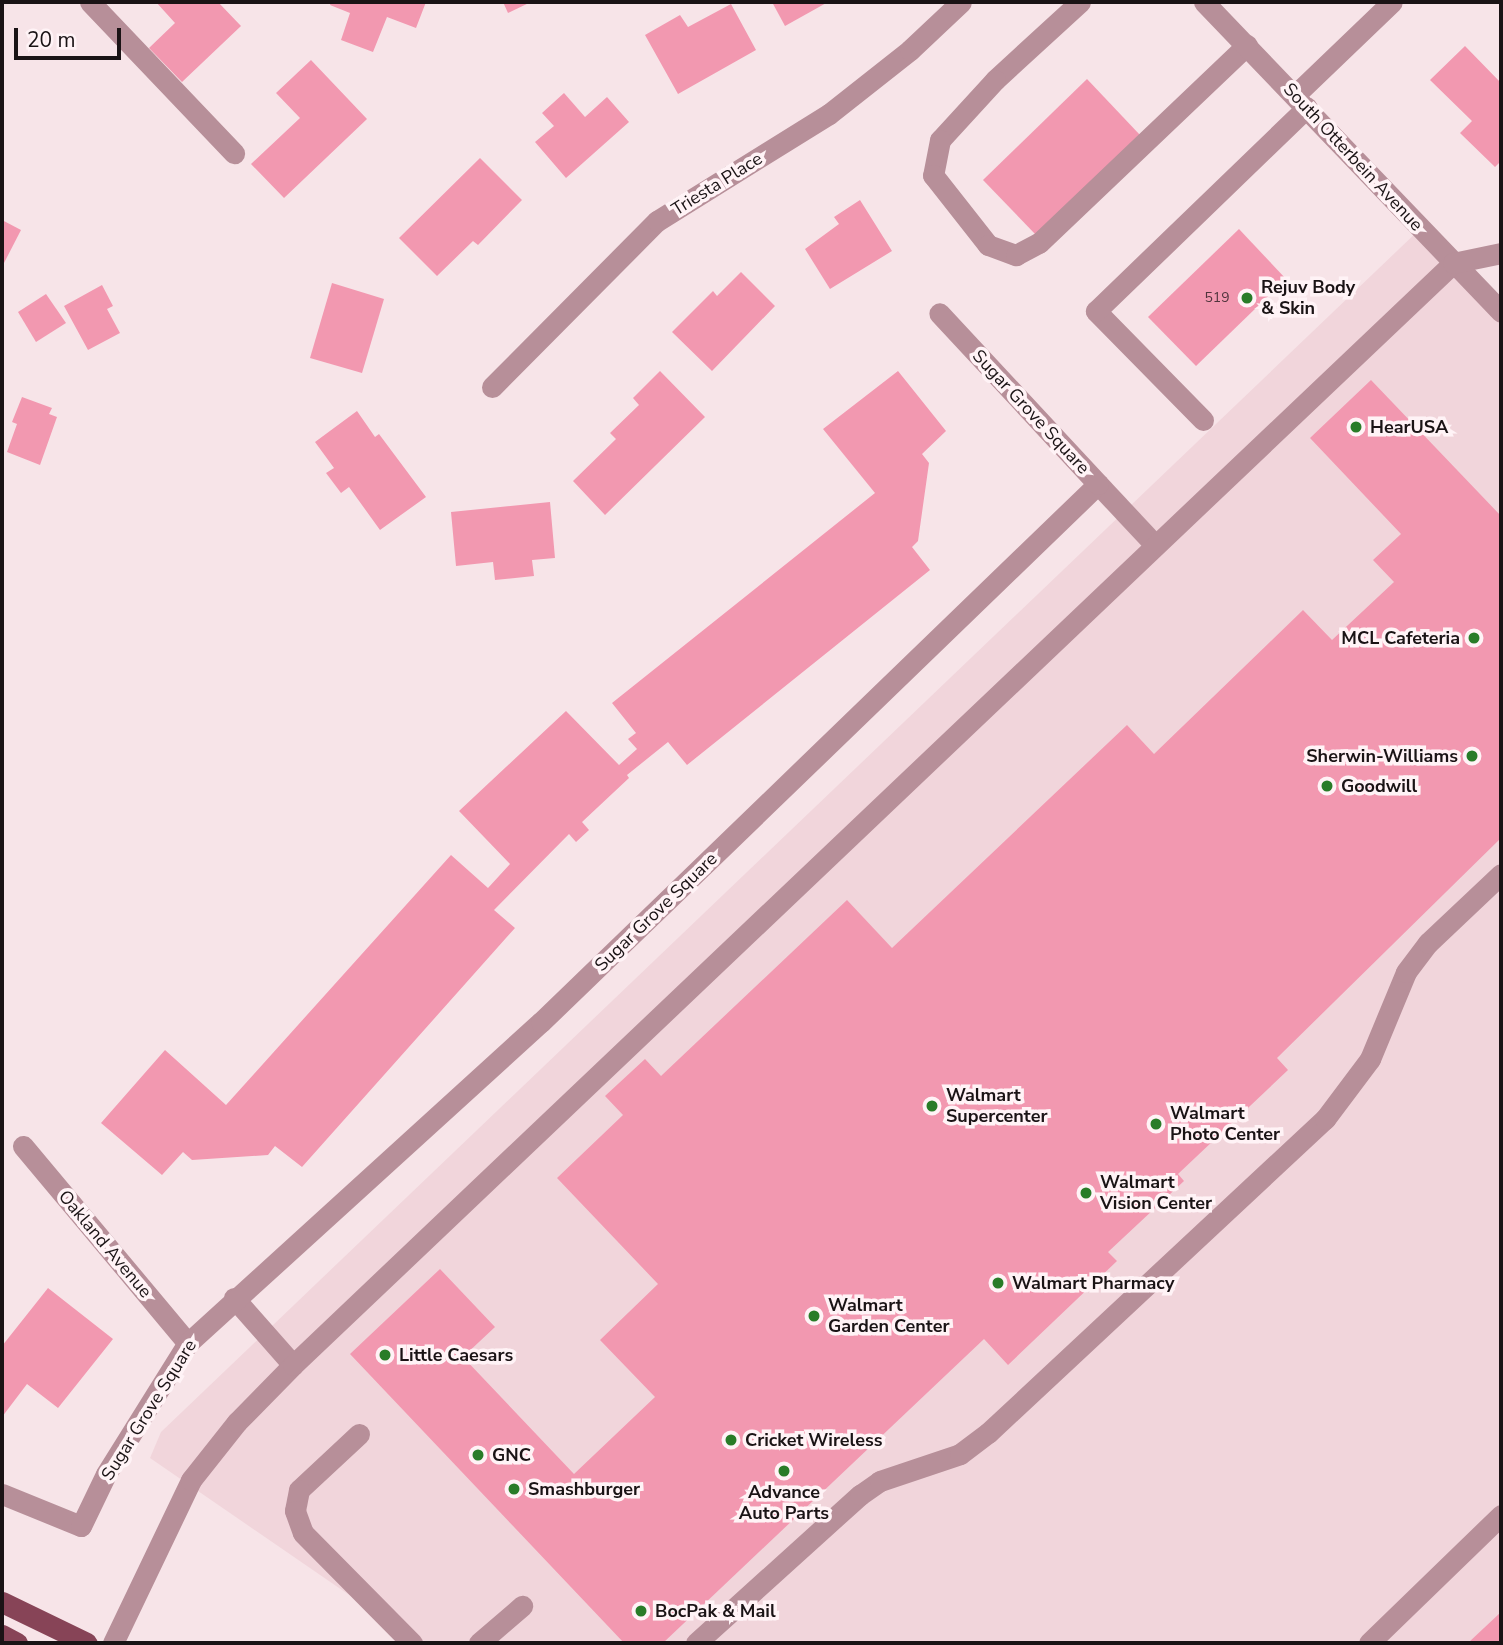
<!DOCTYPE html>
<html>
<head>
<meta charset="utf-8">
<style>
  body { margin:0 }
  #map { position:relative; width:1503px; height:1645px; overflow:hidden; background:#f7e4e8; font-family:"Nunito Sans",sans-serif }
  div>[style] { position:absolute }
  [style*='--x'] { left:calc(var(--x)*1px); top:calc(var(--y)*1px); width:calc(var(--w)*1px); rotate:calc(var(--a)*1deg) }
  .built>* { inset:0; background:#f1d5db }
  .building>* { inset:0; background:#f298b0 }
  .minor>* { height:21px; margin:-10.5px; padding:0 10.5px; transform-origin:10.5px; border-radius:10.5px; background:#b78f99 }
  .major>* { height:21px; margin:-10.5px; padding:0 10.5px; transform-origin:10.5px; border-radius:10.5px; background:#874457 }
  .dots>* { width:19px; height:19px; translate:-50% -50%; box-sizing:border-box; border:4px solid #fff3f6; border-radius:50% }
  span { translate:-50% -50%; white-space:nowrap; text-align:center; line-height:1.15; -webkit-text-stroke:7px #fff3f6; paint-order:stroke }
  .number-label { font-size:14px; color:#50343c }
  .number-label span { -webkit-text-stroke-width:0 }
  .street-label { font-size:18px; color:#1a1315 }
  .poi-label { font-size:18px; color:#1a1315; font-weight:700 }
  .left { translate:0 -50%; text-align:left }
  .right { translate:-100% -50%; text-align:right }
  .frame { position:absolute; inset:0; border:4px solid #1a1315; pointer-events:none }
  .scale { position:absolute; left:14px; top:28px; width:107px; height:32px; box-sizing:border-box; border:4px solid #1a1315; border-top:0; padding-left:9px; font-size:21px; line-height:24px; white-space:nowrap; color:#1a1315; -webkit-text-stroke:5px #fff3f6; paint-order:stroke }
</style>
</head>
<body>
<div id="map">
  <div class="built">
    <i style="clip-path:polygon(1421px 228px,1501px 312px,1501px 1643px,419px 1643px,150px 1458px,161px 1432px)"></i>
  </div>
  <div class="building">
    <i style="clip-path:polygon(156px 2px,218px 2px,241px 26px,182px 82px,149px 48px,175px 23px)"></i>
    <i style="clip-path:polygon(331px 2px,426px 2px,416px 28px,387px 17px,373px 52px,341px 40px,350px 13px,330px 5px)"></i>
    <i style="clip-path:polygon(503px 2px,531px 2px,508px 13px)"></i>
    <i style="clip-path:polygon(772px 2px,828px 2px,785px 26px)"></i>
    <i style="clip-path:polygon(731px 4px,756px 50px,678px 94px,645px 35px,680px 15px,688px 27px)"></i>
    <i style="clip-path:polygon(1465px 46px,1501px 83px,1501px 161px,1495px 167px,1460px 133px,1472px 121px,1430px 80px)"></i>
    <i style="clip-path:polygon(311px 60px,367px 119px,284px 198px,251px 164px,300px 118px,276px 93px)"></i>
    <i style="clip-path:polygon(1087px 79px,1140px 135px,1036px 235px,983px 180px)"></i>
    <i style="clip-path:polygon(564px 93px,585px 117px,607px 97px,629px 122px,566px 178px,535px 142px,554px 126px,542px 113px)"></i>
    <i style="clip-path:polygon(480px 158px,522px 200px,478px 245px,473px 241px,437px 276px,399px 238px)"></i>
    <i style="clip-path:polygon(860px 200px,892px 251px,830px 289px,805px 249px,839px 224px,834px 217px)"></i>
    <i style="clip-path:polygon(2px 220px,21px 230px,4px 263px,2px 262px)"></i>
    <i style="clip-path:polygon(1239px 229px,1286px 279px,1196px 366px,1148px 317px)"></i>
    <i style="clip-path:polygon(741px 272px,775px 306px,712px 371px,672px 332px,713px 291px,717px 296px)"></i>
    <i style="clip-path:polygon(332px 283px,384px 299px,362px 373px,310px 358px)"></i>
    <i style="clip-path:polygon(102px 285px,113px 306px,107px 309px,120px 333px,88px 350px,64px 306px)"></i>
    <i style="clip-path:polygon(46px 294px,66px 323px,36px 342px,18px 312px)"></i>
    <i style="clip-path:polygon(660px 371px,705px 417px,605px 515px,573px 481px,616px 439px,610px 433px,639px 405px,633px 398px)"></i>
    <i style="clip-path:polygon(898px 371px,946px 431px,922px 454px,929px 463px,918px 541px,912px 547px,930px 570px,687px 765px,668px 742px,627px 775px,629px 778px,582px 822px,589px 830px,576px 842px,569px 834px,494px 910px,515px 928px,302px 1167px,275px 1146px,268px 1155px,192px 1160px,183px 1152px,162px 1175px,101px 1123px,165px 1050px,226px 1105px,451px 855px,488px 888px,510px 864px,459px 811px,566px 711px,619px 765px,637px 749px,628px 739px,636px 733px,612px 703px,875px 493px,823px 429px)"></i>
    <i style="clip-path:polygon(1371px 380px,1501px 516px,1501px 838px,1277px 1058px,1288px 1070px,1178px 1174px,1184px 1181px,1108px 1252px,1117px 1261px,1008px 1365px,984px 1339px,663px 1643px,624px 1643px,350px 1354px,440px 1269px,495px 1327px,463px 1357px,574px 1474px,655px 1397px,600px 1340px,658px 1284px,557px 1178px,623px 1115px,605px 1096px,645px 1059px,661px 1076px,847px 900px,892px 948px,1127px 725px,1154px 754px,1303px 610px,1332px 640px,1394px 582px,1373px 560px,1401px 534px,1310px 438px)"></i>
    <i style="clip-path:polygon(22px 397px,52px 408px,49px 414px,57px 417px,40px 465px,7px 452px,17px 424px,12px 422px)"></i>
    <i style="clip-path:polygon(357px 411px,375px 437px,379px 434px,426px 497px,380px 530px,349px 487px,341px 493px,326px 473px,334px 468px,315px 442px)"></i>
    <i style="clip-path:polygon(550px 502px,555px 558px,532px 560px,534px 576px,495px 580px,493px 562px,456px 566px,451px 512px)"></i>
    <i style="clip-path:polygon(48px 1288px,113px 1339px,58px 1408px,27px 1384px,2px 1417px,2px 1346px)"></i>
    <i style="clip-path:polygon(1501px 1612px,1501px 1643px,1468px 1643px)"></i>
  </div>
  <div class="minor">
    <i style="--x:90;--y:2;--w:209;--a:46.4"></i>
    <i style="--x:1080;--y:2;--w:115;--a:137.5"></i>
    <i style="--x:995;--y:80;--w:81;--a:132.5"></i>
    <i style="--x:940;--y:140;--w:36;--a:101"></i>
    <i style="--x:933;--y:175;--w:89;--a:51.8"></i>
    <i style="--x:988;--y:245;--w:30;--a:20"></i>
    <i style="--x:1016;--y:255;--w:26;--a:-28"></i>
    <i style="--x:1039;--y:243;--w:287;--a:-43.6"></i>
    <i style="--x:1204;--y:2;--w:429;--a:46.2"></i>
    <i style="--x:1295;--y:95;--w:134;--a:-43.8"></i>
    <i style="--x:492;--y:387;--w:234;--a:-45.2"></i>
    <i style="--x:657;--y:221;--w:203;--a:-31.9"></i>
    <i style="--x:829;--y:114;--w:103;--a:-38.3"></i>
    <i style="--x:910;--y:50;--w:70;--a:-43.3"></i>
    <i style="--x:1203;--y:420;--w:153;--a:-134.5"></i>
    <i style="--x:1096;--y:311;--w:293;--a:-44"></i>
    <i style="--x:1098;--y:484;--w:83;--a:46.9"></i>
    <i style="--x:23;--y:1146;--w:257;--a:50.1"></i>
    <i style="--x:234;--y:1298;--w:89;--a:48.6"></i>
    <i style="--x:359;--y:1434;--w:82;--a:137"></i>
    <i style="--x:299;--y:1490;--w:21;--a:101"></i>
    <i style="--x:295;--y:1511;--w:23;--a:70"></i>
    <i style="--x:303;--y:1533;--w:155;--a:45.3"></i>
    <i style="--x:2;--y:1494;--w:85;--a:22.1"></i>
    <i style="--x:81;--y:1526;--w:58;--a:-64.3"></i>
    <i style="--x:106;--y:1474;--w:155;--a:-58"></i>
    <i style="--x:188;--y:1343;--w:477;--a:-42.3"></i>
    <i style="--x:541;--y:1022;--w:774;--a:-44.01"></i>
    <i style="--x:1098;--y:484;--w:233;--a:-132.9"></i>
    <i style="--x:113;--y:1643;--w:181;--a:-64.4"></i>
    <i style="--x:191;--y:1480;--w:74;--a:-51.6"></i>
    <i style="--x:237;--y:1422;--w:80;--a:-45.5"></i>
    <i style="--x:293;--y:1365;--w:1600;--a:-43.53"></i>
    <i style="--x:1453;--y:263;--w:49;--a:-11.8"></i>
    <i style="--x:479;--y:1643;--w:57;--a:-40.7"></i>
    <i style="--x:696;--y:1643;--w:221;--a:-42.1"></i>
    <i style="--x:860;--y:1495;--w:24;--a:-35"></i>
    <i style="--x:880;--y:1481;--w:84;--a:-18.6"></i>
    <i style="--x:960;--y:1454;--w:35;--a:-37"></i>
    <i style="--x:988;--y:1433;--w:461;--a:-43"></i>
    <i style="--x:1325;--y:1119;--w:75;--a:-53.1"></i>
    <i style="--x:1370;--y:1059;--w:94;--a:-67.5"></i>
    <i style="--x:1406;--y:972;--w:36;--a:-53"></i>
    <i style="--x:1428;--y:943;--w:100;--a:-43.4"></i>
    <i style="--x:1369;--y:1643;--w:184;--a:-44.1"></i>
  </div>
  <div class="major">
    <i style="--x:2;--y:1602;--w:94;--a:25.8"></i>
    <i style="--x:2;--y:1635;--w:17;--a:28"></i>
  </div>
  <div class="dots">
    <i style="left:1247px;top:298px;background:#297c28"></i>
    <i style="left:1356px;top:427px;background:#297c28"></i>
    <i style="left:1474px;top:638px;background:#297c28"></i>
    <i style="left:1472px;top:756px;background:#297c28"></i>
    <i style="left:1327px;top:786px;background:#297c28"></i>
    <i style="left:932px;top:1106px;background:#297c28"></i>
    <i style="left:1156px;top:1124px;background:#297c28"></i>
    <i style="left:1086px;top:1193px;background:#297c28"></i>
    <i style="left:998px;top:1283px;background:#297c28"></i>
    <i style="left:814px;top:1316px;background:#297c28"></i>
    <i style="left:385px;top:1355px;background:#297c28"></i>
    <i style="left:731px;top:1440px;background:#297c28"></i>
    <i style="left:478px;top:1455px;background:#297c28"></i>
    <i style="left:784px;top:1471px;background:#297c28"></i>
    <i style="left:514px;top:1489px;background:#297c28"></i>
    <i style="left:641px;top:1611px;background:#297c28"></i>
  </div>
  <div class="number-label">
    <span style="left:1217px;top:298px">519</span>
  </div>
  <div class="street-label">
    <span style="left:1353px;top:157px;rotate:47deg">South Otterbein Avenue</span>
    <span style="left:717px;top:184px;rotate:-32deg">Triesta Place</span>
    <span style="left:1031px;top:412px;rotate:47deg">Sugar Grove Square</span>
    <span style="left:656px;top:912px;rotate:-44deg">Sugar Grove Square</span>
    <span style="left:105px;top:1244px;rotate:50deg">Oakland Avenue</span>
    <span style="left:149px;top:1410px;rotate:-58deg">Sugar Grove Square</span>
  </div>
  <div class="poi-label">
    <span class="left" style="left:1261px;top:298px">Rejuv Body<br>&amp; Skin</span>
    <span class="left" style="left:1370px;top:427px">HearUSA</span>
    <span class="right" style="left:1460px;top:638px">MCL Cafeteria</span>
    <span class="right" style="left:1458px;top:756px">Sherwin-Williams</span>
    <span class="left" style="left:1341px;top:786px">Goodwill</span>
    <span class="left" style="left:946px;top:1106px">Walmart<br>Supercenter</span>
    <span class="left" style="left:1170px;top:1124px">Walmart<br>Photo Center</span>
    <span class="left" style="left:1100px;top:1193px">Walmart<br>Vision Center</span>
    <span class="left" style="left:1012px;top:1283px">Walmart Pharmacy</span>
    <span class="left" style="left:828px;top:1316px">Walmart<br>Garden Center</span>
    <span class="left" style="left:399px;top:1355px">Little Caesars</span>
    <span class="left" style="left:745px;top:1440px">Cricket Wireless</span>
    <span class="left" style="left:492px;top:1455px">GNC</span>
    <span class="left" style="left:528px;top:1489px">Smashburger</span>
    <span style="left:784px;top:1503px">Advance<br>Auto Parts</span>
    <span class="left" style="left:655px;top:1611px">BocPak &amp; Mail</span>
  </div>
  <div class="frame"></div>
  <div class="scale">20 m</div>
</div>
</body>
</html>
